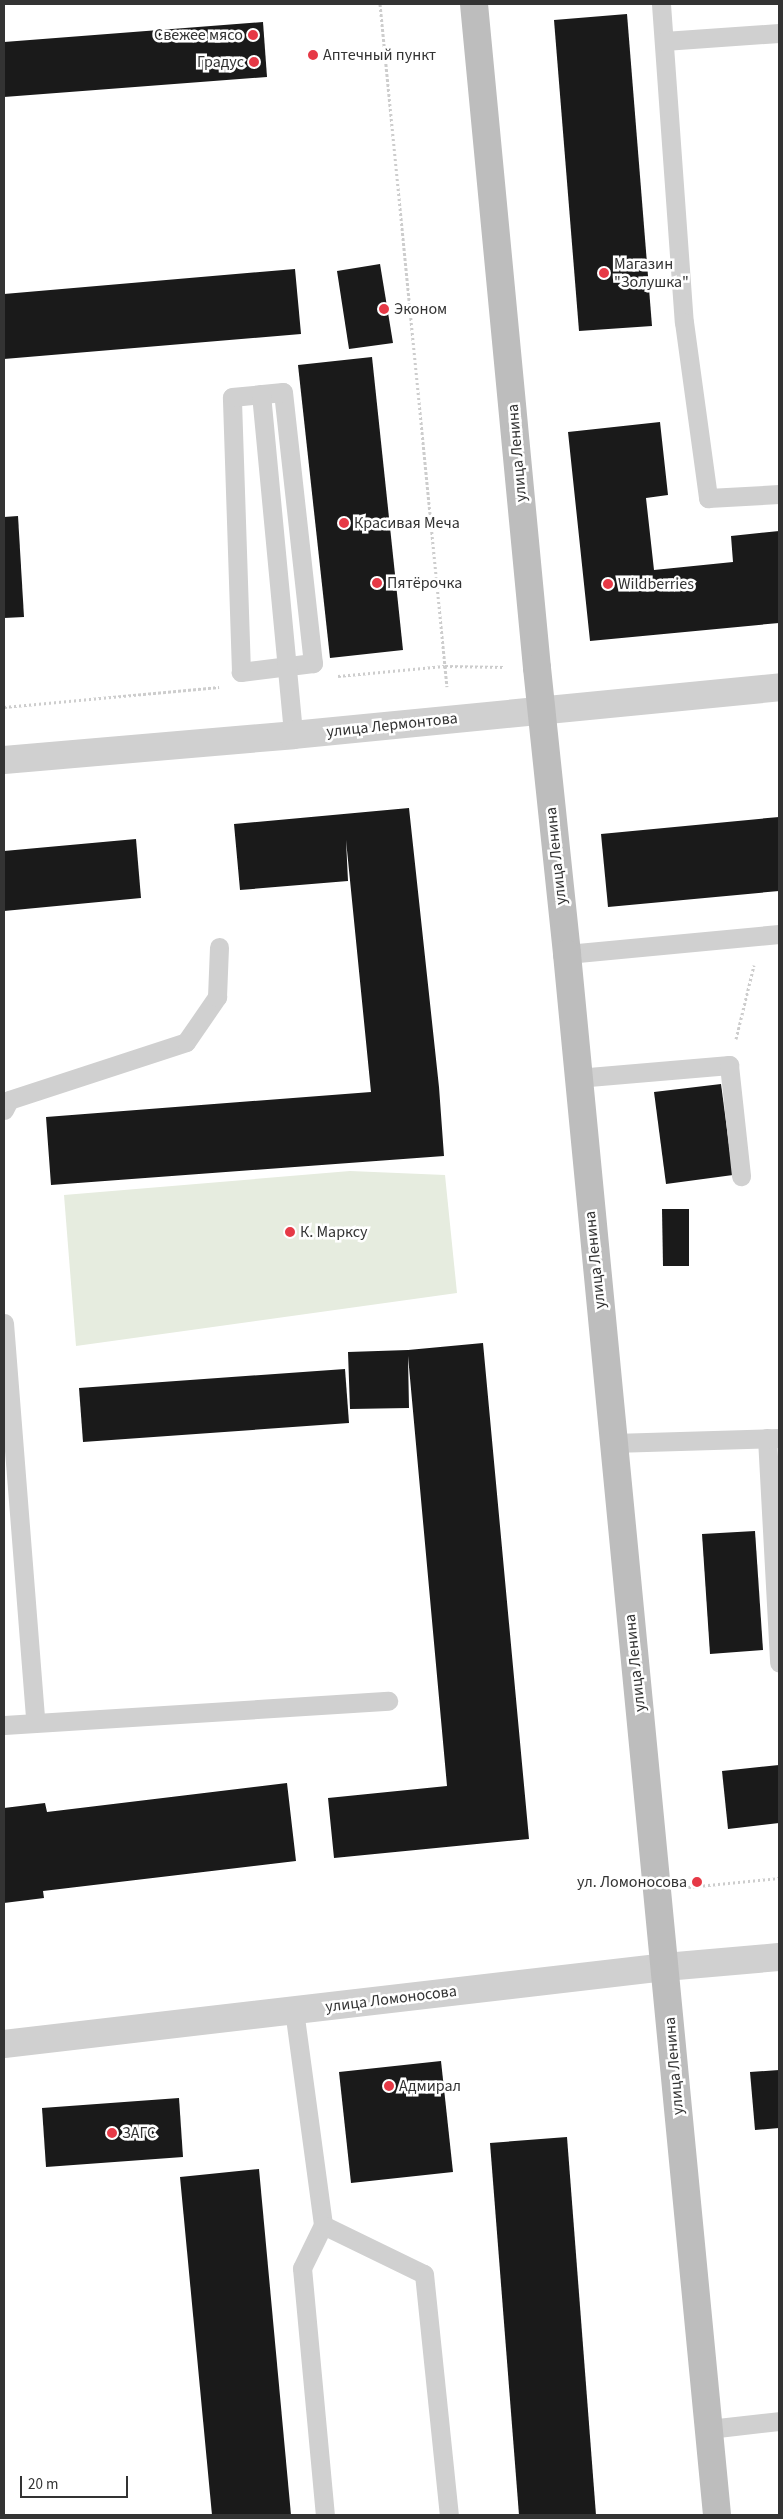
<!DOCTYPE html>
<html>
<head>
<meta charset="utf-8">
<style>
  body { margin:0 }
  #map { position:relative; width:783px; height:2519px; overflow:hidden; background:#fff; font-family:"Source Sans 3",sans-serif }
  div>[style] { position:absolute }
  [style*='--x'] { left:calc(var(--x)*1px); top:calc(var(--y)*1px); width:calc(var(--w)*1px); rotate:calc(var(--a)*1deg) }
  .green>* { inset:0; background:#e6ecdf }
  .building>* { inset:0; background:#1a1a1a }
  .path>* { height:3px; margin-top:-1.5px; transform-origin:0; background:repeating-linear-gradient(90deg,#cdcdcd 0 2.5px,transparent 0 5px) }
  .lane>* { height:19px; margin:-9.5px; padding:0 9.5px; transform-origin:9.5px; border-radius:9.5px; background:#d0d0d0 }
  .street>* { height:28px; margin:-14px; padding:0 14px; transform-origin:14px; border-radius:14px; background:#d0d0d0 }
  .secondary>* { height:28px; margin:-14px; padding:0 14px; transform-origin:14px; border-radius:14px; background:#bdbdbd }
  .dots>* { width:14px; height:14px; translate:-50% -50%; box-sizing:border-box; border:2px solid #fff; border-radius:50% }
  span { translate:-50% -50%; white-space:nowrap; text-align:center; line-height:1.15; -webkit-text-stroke:5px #fff; paint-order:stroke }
  .poi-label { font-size:16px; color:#333 }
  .right { translate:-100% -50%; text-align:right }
  .left { translate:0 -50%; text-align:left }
  .street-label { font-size:16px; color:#333 }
  .frame { position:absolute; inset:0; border:5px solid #333; pointer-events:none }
  .scale { position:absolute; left:20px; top:2476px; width:108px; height:22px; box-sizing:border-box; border:2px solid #333; border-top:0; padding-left:6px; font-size:15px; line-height:18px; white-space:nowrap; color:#333; -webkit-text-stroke:4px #fff; paint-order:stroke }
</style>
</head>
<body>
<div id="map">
  <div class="green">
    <i style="clip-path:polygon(350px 1171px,445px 1175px,457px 1293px,76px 1346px,64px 1195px)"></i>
  </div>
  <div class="building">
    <i style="clip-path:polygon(627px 14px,652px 326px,579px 331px,554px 20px)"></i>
    <i style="clip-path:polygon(263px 22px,267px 77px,4px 97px,4px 42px)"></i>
    <i style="clip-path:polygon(380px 264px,393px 343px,349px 349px,337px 271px)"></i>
    <i style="clip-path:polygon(295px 269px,301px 334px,4px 359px,4px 294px)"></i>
    <i style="clip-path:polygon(372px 357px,403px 650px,330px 658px,298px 365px)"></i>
    <i style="clip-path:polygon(660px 422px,668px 495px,646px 498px,654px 570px,733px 562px,731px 536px,779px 531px,779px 623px,590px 641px,568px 432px)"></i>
    <i style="clip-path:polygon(18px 516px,24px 617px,4px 618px,4px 517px)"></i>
    <i style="clip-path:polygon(409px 808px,439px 1087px,444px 1156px,51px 1185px,46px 1117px,371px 1092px,346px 840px,348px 881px,240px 890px,234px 824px)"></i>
    <i style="clip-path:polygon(779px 817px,779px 891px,608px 907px,601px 834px)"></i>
    <i style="clip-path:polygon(136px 839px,141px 898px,4px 911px,4px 851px)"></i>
    <i style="clip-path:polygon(721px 1084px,733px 1175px,666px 1184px,654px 1092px)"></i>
    <i style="clip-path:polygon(662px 1209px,689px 1209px,689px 1266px,663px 1266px)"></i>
    <i style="clip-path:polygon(483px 1343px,529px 1839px,334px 1858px,328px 1798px,447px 1786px,408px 1356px,409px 1408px,350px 1409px,348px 1352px,408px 1350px)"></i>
    <i style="clip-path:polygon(345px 1369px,349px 1423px,83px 1442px,79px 1388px)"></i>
    <i style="clip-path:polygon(755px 1531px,763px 1650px,710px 1654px,702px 1534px)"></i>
    <i style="clip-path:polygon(779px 1765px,779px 1823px,728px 1829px,722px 1771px)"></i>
    <i style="clip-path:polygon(287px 1783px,296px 1861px,43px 1891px,44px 1898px,4px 1903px,4px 1808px,45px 1803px,47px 1812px)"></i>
    <i style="clip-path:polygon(441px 2061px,453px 2172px,351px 2183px,339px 2072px)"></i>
    <i style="clip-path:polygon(779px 2070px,779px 2128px,755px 2130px,750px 2072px)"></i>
    <i style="clip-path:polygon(179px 2098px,183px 2157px,46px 2167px,42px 2108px)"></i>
    <i style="clip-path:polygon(567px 2137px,596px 2515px,519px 2515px,490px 2143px)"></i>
    <i style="clip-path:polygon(259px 2169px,291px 2515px,212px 2515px,180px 2177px)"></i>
  </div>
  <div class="path">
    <i style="--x:380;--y:4;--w:686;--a:84.4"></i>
    <i style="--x:338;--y:676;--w:107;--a:-5.3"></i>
    <i style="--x:445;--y:666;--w:59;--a:1"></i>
    <i style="--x:4;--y:707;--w:216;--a:-5.3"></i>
    <i style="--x:736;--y:1039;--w:76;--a:-76.3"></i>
    <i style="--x:688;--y:1887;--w:91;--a:-5.6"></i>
  </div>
  <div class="lane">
    <i style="--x:661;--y:4;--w:319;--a:85.9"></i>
    <i style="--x:684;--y:322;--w:178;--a:82.2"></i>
    <i style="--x:708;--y:498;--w:71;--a:-3.2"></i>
    <i style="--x:664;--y:41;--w:115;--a:-4"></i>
    <i style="--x:283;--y:392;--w:273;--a:83.7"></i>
    <i style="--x:313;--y:663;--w:73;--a:172.9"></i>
    <i style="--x:241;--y:672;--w:275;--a:-91.9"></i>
    <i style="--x:232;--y:397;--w:51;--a:-5.6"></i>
    <i style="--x:261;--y:394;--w:342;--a:84.6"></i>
    <i style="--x:567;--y:954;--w:213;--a:-5.4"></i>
    <i style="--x:577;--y:1078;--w:153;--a:-4.9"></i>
    <i style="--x:729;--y:1065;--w:112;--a:83.8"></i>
    <i style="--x:4;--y:1110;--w:11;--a:-63"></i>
    <i style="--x:9;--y:1100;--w:186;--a:-18.1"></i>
    <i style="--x:186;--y:1042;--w:55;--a:-55.4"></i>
    <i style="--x:217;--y:997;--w:50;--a:-87.7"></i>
    <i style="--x:4;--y:1323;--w:399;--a:85.5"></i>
    <i style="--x:767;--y:1438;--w:225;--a:86.9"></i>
    <i style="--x:613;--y:1443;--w:166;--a:-1.7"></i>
    <i style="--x:4;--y:1725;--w:385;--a:-3.6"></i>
    <i style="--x:294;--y:2010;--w:217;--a:82.3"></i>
    <i style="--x:323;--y:2225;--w:112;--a:25.9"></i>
    <i style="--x:424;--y:2274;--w:242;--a:84.1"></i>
    <i style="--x:323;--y:2225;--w:48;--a:116"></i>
    <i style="--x:302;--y:2268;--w:248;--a:84.7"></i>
    <i style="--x:709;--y:2429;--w:70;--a:-6.5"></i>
  </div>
  <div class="street">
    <i style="--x:4;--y:760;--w:290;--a:-4.9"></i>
    <i style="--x:293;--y:735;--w:488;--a:-5.6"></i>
    <i style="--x:4;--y:2044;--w:665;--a:-6.64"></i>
    <i style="--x:665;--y:1967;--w:114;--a:-5"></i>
  </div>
  <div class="secondary">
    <i style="--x:474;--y:4;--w:667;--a:84.58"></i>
    <i style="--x:537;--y:668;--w:288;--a:84"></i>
    <i style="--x:567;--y:954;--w:1568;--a:84.51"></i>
  </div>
  <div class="dots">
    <i style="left:253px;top:35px;background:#e63946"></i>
    <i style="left:313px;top:55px;background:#e63946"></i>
    <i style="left:254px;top:62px;background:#e63946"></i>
    <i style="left:604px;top:273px;background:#e63946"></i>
    <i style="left:384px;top:309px;background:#e63946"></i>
    <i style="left:344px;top:523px;background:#e63946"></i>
    <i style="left:377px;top:583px;background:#e63946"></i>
    <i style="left:608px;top:584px;background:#e63946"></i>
    <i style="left:290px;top:1232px;background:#e63946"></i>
    <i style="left:697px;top:1882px;background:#e63946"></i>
    <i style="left:389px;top:2086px;background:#e63946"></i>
    <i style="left:112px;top:2133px;background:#e63946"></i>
  </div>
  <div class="poi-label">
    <span class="right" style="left:243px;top:35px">Свежее мясо</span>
    <span class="left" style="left:323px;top:55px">Аптечный пункт</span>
    <span class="right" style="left:244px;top:62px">Градус</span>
    <span class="left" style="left:614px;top:273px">Магазин<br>"Золушка"</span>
    <span class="left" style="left:394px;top:309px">Эконом</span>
    <span class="left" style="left:354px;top:523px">Красивая Меча</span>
    <span class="left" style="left:387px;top:583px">Пятёрочка</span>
    <span class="left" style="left:618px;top:584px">Wildberries</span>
    <span class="left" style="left:300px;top:1232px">К. Марксу</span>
    <span class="right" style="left:687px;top:1882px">ул. Ломоносова</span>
    <span class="left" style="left:399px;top:2086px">Адмирал</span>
    <span class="left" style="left:122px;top:2133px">ЗАГС</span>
  </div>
  <div class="street-label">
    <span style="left:517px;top:453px;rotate:-95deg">улица Ленина</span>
    <span style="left:392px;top:725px;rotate:-6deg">улица Лермонтова</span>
    <span style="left:556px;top:856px;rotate:-96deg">улица Ленина</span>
    <span style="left:595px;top:1260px;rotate:-96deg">улица Ленина</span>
    <span style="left:635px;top:1663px;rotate:-96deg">улица Ленина</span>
    <span style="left:391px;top:1999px;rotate:-7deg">улица Ломоносова</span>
    <span style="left:674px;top:2066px;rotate:-95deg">улица Ленина</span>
  </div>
  <div class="frame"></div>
  <div class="scale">20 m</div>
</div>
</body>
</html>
